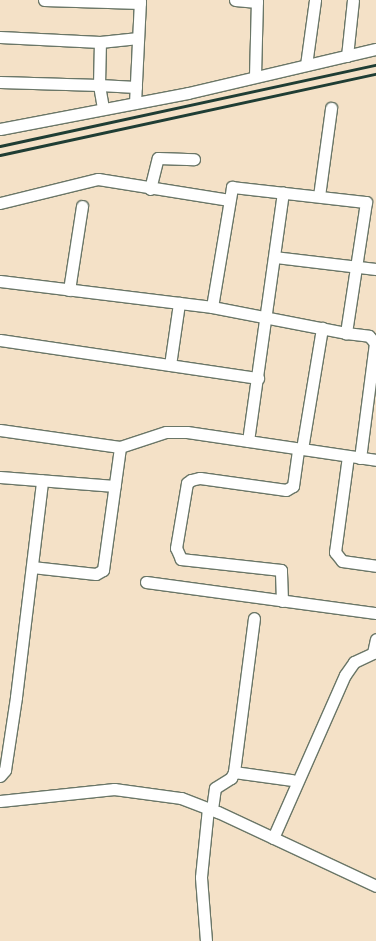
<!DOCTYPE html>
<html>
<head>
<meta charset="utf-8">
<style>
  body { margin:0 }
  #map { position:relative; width:376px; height:941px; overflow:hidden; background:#f4e1c7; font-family:"EB Garamond",serif }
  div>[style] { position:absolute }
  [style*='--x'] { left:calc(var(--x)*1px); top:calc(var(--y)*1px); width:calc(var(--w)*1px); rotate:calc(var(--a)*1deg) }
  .roads { filter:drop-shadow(1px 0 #6a7667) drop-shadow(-1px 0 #6a7667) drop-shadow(0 1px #6a7667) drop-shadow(0 -1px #6a7667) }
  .street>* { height:11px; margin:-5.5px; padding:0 5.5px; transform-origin:5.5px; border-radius:5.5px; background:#fff }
  .rail>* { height:3px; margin:-1.5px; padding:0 1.5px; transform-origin:1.5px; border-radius:1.5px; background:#1f3d34 }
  span { translate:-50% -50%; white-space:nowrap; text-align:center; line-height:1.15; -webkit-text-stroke:4px #fbf7ec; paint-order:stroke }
</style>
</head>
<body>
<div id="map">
  <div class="roads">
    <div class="street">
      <i style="--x:44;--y:0;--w:96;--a:1.8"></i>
      <i style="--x:235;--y:0;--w:22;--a:5"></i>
      <i style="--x:0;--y:37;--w:100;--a:2.9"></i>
      <i style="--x:100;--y:42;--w:36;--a:-6"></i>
      <i style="--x:347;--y:56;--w:56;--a:-83.9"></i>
      <i style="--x:306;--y:65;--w:66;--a:-82.1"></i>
      <i style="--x:255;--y:76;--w:76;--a:-88.5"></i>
      <i style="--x:0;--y:82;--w:99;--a:1.7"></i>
      <i style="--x:99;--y:85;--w:43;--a:-88.7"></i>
      <i style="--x:135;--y:103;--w:103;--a:-87.2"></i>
      <i style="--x:103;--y:108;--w:23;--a:-100"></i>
      <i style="--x:99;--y:85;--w:37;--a:3"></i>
      <i style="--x:0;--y:129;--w:191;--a:-10.8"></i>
      <i style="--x:188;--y:93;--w:193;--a:-13.2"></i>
      <i style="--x:150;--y:189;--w:32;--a:-76"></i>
      <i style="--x:158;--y:158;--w:36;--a:2"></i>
      <i style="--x:319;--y:196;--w:89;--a:-82.2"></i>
      <i style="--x:0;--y:203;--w:101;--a:-13.8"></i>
      <i style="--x:98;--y:179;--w:133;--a:9.1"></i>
      <i style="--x:275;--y:257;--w:102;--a:6.8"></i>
      <i style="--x:0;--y:281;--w:214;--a:7"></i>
      <i style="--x:212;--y:307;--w:136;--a:11"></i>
      <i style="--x:69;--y:290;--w:85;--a:-81.2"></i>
      <i style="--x:212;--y:307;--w:122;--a:-80.5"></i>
      <i style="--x:232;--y:187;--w:135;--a:6.4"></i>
      <i style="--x:366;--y:202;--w:133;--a:98.7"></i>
      <i style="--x:346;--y:333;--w:23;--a:7"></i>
      <i style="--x:369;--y:336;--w:9;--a:49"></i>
      <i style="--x:375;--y:343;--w:116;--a:97.4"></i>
      <i style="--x:0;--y:340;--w:261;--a:8.4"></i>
      <i style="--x:170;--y:365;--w:63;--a:-81.7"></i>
      <i style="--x:0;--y:430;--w:121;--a:8.1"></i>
      <i style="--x:120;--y:447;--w:48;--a:-18.1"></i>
      <i style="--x:166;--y:432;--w:21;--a:0"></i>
      <i style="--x:187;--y:432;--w:191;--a:8.4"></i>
      <i style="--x:248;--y:441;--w:251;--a:-82"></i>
      <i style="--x:302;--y:449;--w:123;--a:-80.6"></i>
      <i style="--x:348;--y:456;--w:97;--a:97.7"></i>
      <i style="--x:335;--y:552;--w:11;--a:52"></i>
      <i style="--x:342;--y:561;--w:34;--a:8"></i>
      <i style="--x:0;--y:477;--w:115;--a:4.5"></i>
      <i style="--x:32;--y:567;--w:64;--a:6.2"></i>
      <i style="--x:96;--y:574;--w:8;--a:-30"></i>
      <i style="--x:103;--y:570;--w:124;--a:-82.1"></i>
      <i style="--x:146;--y:582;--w:232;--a:7.7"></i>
      <i style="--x:282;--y:601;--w:31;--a:-92"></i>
      <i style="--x:281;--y:570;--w:101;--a:-173.7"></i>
      <i style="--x:181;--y:559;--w:12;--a:-114"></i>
      <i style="--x:176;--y:548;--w:66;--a:-80.4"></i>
      <i style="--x:187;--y:483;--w:5;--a:-37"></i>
      <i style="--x:191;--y:480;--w:9;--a:-13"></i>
      <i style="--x:200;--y:478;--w:87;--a:7.9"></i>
      <i style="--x:286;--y:490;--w:8;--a:-30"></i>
      <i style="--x:293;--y:486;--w:37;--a:-82"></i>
      <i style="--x:234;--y:772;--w:59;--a:7.9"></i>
      <i style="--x:0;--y:776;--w:8;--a:-50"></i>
      <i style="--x:5;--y:770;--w:74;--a:-81.4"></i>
      <i style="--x:16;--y:697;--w:218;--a:-83.1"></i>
      <i style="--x:0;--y:801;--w:115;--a:-6"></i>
      <i style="--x:114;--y:789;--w:68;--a:7.7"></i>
      <i style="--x:181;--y:798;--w:40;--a:21"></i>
      <i style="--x:218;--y:812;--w:174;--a:25.1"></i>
      <i style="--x:212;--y:809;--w:21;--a:-82"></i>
      <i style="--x:215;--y:788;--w:19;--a:-32"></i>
      <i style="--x:231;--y:778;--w:7;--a:-63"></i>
      <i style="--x:234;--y:772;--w:155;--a:-82.6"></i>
      <i style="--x:273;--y:838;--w:178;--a:-66.2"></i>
      <i style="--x:345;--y:675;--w:16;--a:-55"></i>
      <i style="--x:354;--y:662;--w:21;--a:-25"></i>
      <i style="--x:373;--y:653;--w:14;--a:-78"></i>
      <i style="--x:206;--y:941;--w:64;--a:-94.5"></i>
      <i style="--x:201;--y:877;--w:69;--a:-84.2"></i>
    </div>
  </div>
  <div class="rail">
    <i style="--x:0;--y:146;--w:385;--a:-12.2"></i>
    <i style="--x:0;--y:155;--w:385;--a:-12.2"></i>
  </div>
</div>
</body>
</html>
